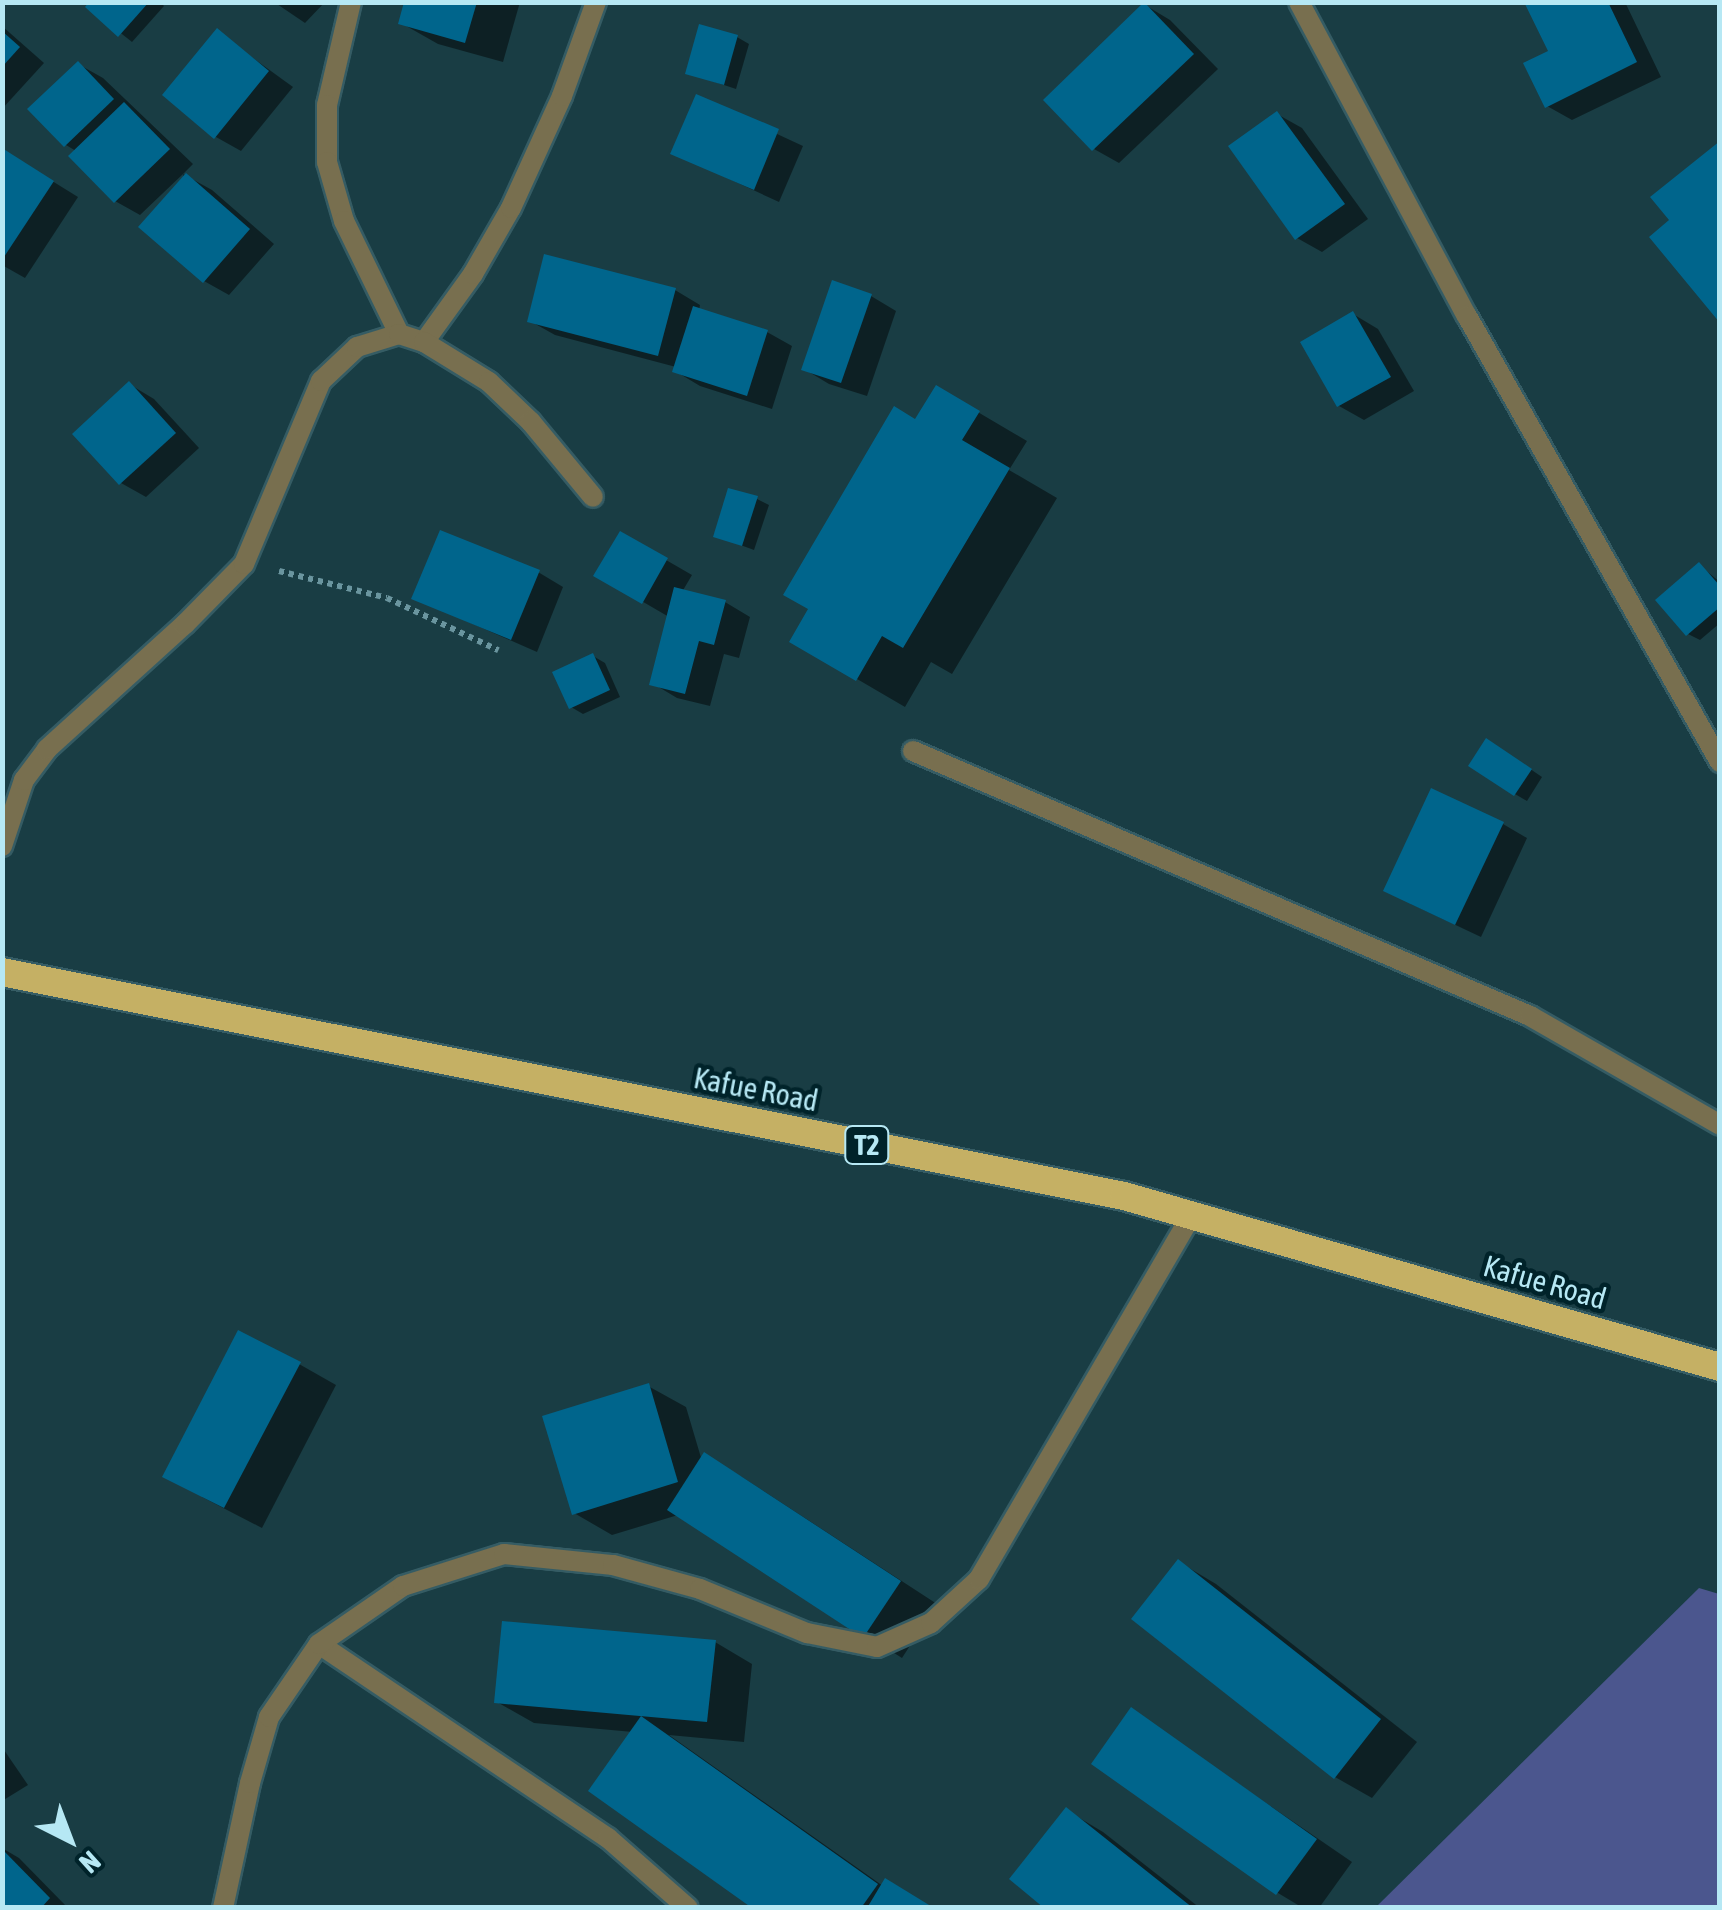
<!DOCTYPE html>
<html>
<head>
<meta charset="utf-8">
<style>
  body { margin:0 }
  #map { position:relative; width:1722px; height:1910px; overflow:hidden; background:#193d44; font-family:"Asap Condensed",sans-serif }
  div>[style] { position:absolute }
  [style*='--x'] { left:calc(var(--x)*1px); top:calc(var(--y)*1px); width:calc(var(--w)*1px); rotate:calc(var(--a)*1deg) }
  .green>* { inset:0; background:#4b568e }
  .shadow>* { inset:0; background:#0007 }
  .building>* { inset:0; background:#00658c }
  .path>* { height:6px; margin-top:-3px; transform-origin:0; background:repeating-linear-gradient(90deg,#6a959f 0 5px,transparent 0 10px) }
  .roads { filter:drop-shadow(2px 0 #355c64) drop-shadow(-2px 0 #355c64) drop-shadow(0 2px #355c64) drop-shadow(0 -2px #355c64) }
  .service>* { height:20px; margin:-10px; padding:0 10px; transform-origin:10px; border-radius:10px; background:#786f4f }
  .minor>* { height:20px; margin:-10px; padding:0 10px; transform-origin:10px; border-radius:10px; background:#786f4f }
  .trunk>* { height:28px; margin:-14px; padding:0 14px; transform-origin:14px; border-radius:14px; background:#c5b064 }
  span { translate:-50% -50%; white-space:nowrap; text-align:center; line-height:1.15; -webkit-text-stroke:9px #00232a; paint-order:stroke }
  .shield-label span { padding:2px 8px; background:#00232a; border:2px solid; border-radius:8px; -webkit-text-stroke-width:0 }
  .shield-label { font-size:28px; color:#b6e8f4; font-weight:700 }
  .street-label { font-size:30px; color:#b6e8f4 }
  .frame { position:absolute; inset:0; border:5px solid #b6e8f4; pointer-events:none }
  .north { position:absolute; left:20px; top:1790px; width:100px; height:100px; -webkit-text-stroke:8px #00232a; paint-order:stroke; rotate:138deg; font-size:28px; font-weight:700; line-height:40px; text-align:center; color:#b6e8f4 }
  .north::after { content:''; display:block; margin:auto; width:35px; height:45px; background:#b6e8f4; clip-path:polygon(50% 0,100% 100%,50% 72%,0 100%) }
</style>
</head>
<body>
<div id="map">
  <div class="green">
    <i style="clip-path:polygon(1699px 1588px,1719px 1594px,1719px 1907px,1376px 1907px)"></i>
  </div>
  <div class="shadow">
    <i style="clip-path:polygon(92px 2px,160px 2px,164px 6px,132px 42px,88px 7px)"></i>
    <i style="clip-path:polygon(274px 2px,325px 2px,305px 23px)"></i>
    <i style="clip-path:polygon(407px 2px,520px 2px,503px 62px,438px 44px,401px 23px)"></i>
    <i style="clip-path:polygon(1527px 2px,1625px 2px,1661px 77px,1572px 120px,1547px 106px,1551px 52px)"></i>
    <i style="clip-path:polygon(1145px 5px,1170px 20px,1218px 69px,1119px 163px,1094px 149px)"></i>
    <i style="clip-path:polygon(2px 26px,44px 63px,2px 109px)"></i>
    <i style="clip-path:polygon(217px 32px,293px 87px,241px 151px,216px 137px)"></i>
    <i style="clip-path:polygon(737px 37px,749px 44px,736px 89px,688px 73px)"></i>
    <i style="clip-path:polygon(78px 64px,103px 78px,193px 164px,183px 174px,212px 190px,274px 244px,229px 295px,204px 281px,183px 174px,140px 215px,115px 201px,76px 151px,66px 145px)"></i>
    <i style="clip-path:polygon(697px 97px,803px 146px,779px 202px,673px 153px)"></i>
    <i style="clip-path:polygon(1277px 114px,1302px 128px,1368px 219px,1322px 252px,1297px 238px)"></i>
    <i style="clip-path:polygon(2px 150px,78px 197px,25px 278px,2px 265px)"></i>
    <i style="clip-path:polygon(675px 290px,700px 305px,699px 310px,767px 332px,792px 346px,772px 409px,700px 386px,675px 371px,676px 367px,555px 335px,530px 321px)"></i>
    <i style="clip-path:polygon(871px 296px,896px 311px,867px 396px,829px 384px,804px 369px)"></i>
    <i style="clip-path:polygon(1353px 314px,1378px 329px,1414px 391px,1364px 420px,1339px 406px)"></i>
    <i style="clip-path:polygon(129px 384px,154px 399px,199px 448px,146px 497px,121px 483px)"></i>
    <i style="clip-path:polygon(937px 388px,1027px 441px,1009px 470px,1057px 498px,952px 674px,931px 662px,905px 707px,792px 641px)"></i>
    <i style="clip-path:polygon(757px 499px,769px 505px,754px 550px,716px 536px)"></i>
    <i style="clip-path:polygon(621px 534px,692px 575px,682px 592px,725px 602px,750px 617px,739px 658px,724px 654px,710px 706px,677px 698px,652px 683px,669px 617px,597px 575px)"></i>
    <i style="clip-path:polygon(1699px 565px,1720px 582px,1720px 623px,1700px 640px,1688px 634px)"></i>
    <i style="clip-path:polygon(538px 572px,563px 587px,537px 652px,414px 598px)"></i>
    <i style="clip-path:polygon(593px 656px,605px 663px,620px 697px,583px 714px,571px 707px)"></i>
    <i style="clip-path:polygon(1499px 748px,1542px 777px,1527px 801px,1515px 794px)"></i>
    <i style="clip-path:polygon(1503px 824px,1527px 838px,1481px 937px,1411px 904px)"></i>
    <i style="clip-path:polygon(299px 1364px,336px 1385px,262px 1528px,202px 1497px)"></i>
    <i style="clip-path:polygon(648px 1386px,686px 1407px,702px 1461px,705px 1456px,742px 1477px,937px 1604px,902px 1658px,678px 1515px,612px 1535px,574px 1513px)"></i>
    <i style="clip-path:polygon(1179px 1562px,1216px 1584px,1417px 1742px,1372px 1798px,1335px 1777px)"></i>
    <i style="clip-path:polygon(715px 1642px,752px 1664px,744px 1742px,669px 1735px,883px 1886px,930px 1908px,757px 1908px,633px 1732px,534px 1723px,497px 1702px)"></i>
    <i style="clip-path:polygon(1132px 1711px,1352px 1862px,1319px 1908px,1303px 1908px,1278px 1893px)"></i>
    <i style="clip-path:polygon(2px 1747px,28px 1785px,2px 1801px)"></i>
    <i style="clip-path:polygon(1066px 1810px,1103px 1832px,1200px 1908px,1048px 1908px)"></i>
    <i style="clip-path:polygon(2px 1848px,19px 1858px,68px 1908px,2px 1908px)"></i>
  </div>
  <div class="building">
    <i style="clip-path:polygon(89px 2px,149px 2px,118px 37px,85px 7px)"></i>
    <i style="clip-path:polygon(404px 2px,477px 2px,465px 43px,398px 24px)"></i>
    <i style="clip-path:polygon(1144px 2px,1194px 54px,1092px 151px,1043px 100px)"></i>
    <i style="clip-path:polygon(1524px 2px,1608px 2px,1637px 62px,1545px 108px,1523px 63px,1548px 51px)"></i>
    <i style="clip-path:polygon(699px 24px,738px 35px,724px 85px,685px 74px)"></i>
    <i style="clip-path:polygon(217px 28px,269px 71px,214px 139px,162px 95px)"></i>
    <i style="clip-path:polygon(2px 31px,20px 47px,2px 67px)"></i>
    <i style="clip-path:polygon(78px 61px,114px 99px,64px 147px,27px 109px)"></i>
    <i style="clip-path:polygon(696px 94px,779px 129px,754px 190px,670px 154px)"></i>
    <i style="clip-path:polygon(124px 102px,170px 149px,114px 203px,68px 156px)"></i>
    <i style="clip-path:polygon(1277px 111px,1345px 204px,1295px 240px,1228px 146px)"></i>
    <i style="clip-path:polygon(1720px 141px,1720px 323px,1649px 237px,1669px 220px,1650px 197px)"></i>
    <i style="clip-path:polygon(2px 148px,54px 181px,2px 260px)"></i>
    <i style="clip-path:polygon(186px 173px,250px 229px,203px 283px,138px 227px)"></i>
    <i style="clip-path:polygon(544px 254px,676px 288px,658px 356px,527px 322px)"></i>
    <i style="clip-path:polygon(832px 280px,872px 294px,841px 383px,801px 370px)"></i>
    <i style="clip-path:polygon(693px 306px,768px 330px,747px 396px,672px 372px)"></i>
    <i style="clip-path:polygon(1353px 311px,1391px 377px,1337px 407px,1300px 342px)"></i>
    <i style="clip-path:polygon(129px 381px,176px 433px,119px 485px,72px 434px)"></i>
    <i style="clip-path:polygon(936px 385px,980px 411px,962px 440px,1010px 468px,903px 648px,882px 636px,856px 681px,789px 642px,808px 609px,783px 595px,894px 406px,915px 419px)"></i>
    <i style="clip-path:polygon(728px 488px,758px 496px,742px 546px,713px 537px)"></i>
    <i style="clip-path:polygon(440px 530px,540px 570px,511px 640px,411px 599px)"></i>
    <i style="clip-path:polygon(620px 531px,668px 558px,642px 604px,593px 576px)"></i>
    <i style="clip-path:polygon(1699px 562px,1720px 586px,1720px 607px,1686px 636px,1655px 600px)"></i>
    <i style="clip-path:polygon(674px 587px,726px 600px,714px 645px,699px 641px,685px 694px,649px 685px)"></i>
    <i style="clip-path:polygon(593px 653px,610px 690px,569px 709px,552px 672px)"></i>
    <i style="clip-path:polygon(1486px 738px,1532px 769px,1514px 796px,1468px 766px)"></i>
    <i style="clip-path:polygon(1431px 788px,1504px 822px,1455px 925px,1383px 891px)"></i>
    <i style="clip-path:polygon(238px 1330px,301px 1362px,224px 1508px,162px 1477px)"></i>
    <i style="clip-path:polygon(649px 1383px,678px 1482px,572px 1515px,542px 1416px)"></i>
    <i style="clip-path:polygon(704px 1452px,901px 1581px,863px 1638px,667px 1510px)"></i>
    <i style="clip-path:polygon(1178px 1559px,1381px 1719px,1334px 1779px,1131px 1619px)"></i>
    <i style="clip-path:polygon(502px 1621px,716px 1640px,707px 1722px,494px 1703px)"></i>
    <i style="clip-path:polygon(1131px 1707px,1317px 1839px,1276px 1895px,1091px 1764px)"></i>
    <i style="clip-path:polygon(641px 1716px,878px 1884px,861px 1908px,752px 1908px,588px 1791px)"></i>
    <i style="clip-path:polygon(1066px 1807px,1193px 1908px,1044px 1908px,1009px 1879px)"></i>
    <i style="clip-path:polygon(2px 1849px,50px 1898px,41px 1908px,2px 1908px)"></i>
    <i style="clip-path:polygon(885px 1878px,934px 1908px,867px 1908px)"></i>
  </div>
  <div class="path">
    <i style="--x:279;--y:571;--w:111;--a:14"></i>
    <i style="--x:387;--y:598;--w:123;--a:25.1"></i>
  </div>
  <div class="roads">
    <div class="service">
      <i style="--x:913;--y:751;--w:672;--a:23.24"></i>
      <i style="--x:1530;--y:1016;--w:219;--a:29.8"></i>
      <i style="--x:319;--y:1644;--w:348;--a:33.9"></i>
      <i style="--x:608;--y:1838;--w:106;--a:41.2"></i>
      <i style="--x:223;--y:1908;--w:128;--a:-77.8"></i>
      <i style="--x:250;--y:1783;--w:69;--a:-73.9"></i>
      <i style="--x:269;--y:1717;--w:88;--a:-55.6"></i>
      <i style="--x:319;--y:1644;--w:102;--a:-34.6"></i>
      <i style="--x:403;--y:1586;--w:106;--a:-17.6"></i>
      <i style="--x:504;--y:1554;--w:110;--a:5.8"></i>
      <i style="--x:613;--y:1565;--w:90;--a:15.4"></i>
      <i style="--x:700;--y:1589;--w:116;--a:22.4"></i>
      <i style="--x:807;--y:1633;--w:71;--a:11.3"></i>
      <i style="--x:877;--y:1647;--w:59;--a:-24"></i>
      <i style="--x:931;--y:1623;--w:65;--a:-42.5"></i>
      <i style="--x:979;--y:1579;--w:422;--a:-59.7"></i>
    </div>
    <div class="minor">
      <i style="--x:351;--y:2;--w:106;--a:103.1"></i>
      <i style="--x:327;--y:105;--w:57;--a:90"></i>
      <i style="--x:327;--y:162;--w:61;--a:73.9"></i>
      <i style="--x:344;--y:221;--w:126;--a:64"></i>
      <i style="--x:1299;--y:2;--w:356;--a:61.9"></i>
      <i style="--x:1467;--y:316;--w:513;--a:60.44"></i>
      <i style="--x:424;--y:342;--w:84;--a:-54.2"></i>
      <i style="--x:473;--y:274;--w:76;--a:-60.1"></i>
      <i style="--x:511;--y:208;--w:123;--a:-65.5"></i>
      <i style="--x:562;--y:96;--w:100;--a:-70.1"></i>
      <i style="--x:2;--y:846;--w:70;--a:-71.6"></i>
      <i style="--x:24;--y:780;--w:39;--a:-53"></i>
      <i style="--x:47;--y:749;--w:186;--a:-42.2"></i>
      <i style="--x:185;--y:624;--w:84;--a:-45.5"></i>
      <i style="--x:244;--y:564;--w:199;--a:-67.2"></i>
      <i style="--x:321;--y:381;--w:50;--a:-43.4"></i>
      <i style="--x:357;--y:347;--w:44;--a:-17.2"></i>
      <i style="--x:399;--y:334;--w:26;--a:18"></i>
      <i style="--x:424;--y:342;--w:76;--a:31.6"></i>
      <i style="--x:489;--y:382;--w:58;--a:43.6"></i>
      <i style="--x:531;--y:422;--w:97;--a:50.4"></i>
    </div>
    <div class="trunk">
      <i style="--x:2;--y:972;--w:1144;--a:11.29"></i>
      <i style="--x:1124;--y:1196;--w:620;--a:16.01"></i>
    </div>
  </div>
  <div class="shield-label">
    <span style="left:867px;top:1145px">T2</span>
  </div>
  <div class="street-label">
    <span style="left:756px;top:1089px;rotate:11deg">Kafue Road</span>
    <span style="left:1545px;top:1282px;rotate:16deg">Kafue Road</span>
  </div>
  <div class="frame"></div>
  <div class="north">N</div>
</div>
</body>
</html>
